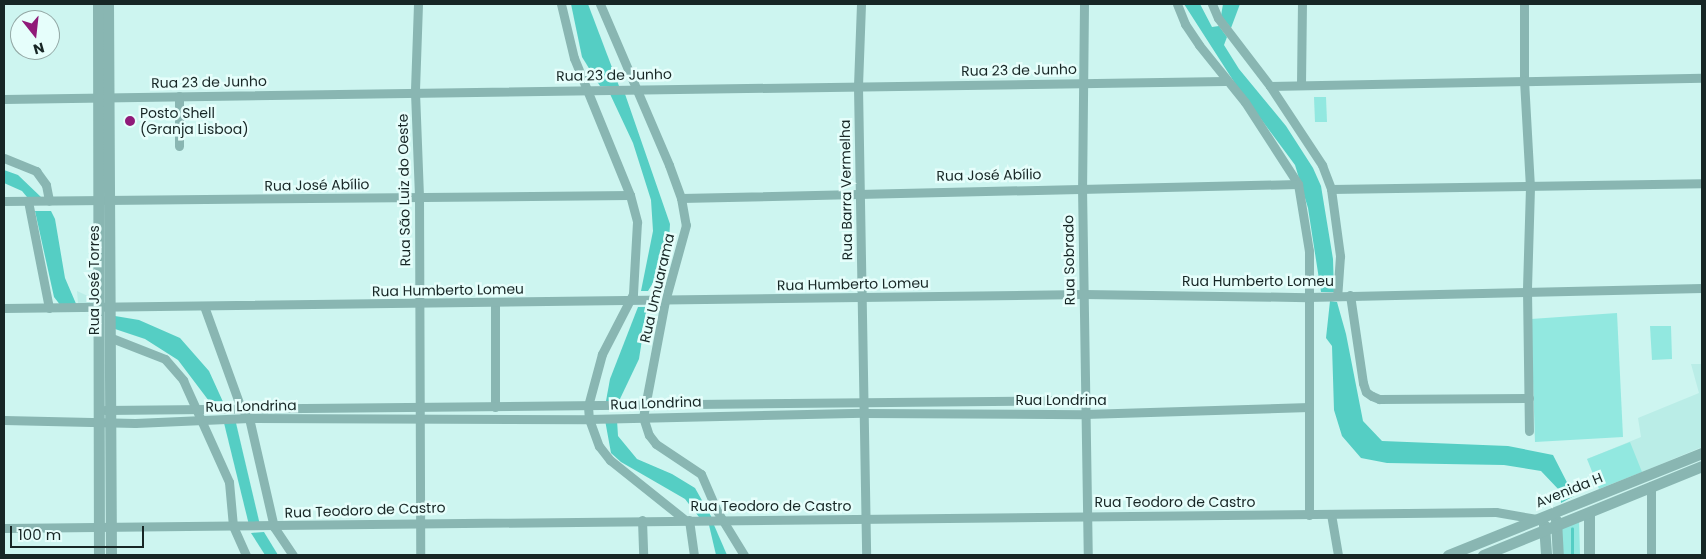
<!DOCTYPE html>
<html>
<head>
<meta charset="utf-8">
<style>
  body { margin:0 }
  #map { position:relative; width:1706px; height:559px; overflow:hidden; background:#cdf5f0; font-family:Poppins,sans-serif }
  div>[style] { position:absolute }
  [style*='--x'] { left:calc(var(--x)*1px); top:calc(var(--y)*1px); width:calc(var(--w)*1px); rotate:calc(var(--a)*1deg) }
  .built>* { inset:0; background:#baede7 }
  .green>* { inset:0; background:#92e8e0 }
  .water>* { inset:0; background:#55cec4 }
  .stream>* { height:2.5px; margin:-1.25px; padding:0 1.25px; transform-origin:1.25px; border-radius:1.25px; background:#55cec4 }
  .minor>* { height:9px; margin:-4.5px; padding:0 4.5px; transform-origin:4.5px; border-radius:4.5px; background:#89b6b2 }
  .tertiary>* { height:11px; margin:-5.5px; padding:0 5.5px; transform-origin:5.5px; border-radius:5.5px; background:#89b6b2 }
  .dots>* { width:14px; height:14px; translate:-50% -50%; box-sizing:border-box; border:2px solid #e6fefb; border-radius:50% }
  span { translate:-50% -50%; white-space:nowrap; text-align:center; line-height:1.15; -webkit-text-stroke:5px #e6fefb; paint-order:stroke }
  .street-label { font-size:14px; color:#172625 }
  .poi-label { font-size:14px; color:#172625 }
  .left { translate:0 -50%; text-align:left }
  .frame { position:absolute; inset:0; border:5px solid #172625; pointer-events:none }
  .north { position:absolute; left:10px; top:10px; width:50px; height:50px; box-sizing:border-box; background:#e6fefb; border:1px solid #93a8a5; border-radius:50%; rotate:164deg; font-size:14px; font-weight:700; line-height:20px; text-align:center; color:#172625 }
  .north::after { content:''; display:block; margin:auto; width:18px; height:22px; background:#901a79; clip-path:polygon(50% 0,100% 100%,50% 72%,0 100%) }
  .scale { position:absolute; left:10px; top:526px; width:134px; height:22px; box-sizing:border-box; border:2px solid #172625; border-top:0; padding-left:6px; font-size:15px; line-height:18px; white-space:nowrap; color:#172625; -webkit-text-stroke:4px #e6fefb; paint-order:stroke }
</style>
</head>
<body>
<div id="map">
  <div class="built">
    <i style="clip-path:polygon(77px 291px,90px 297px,90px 303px,78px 303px)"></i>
    <i style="clip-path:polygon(1691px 364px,1702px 364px,1702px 447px,1642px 472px,1587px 459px,1641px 437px,1638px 418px,1699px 393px)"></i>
  </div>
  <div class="green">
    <i style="clip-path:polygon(1314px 97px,1326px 97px,1327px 122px,1315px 122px)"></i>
    <i style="clip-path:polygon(1617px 313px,1623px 437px,1535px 442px,1531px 319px)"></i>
    <i style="clip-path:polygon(1650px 326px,1671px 326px,1672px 359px,1652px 360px)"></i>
    <i style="clip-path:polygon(1630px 442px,1642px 472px,1599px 489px,1587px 459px)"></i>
    <i style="clip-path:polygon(1579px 520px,1580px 555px,1560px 555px,1562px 527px)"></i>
  </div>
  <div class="water">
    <i style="clip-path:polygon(571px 4px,588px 4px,619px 86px,600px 86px,582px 57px)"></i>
    <i style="clip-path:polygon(1184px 4px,1200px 4px,1212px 27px,1219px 26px,1227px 37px,1224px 45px,1239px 69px,1286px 126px,1313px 168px,1321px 186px,1333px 259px,1334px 292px,1321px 292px,1308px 208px,1295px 165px,1238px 88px)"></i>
    <i style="clip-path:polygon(1223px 4px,1240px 4px,1231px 28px,1221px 16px)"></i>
    <i style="clip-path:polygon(610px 94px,625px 94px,670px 224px,668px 258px,648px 291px,641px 291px,653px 231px,651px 200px,633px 143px)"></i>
    <i style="clip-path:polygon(4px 170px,18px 175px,42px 198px,27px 197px,22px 191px,4px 183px)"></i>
    <i style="clip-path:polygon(35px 211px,51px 211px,55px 219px,65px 278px,77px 306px,61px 306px,54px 297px)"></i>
    <i style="clip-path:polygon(1330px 301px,1337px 302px,1346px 334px,1363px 421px,1382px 441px,1508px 446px,1553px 455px,1574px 496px,1561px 503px,1560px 491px,1541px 471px,1504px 465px,1387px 463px,1361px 458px,1342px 436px,1334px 410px,1332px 346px,1326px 338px)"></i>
    <i style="clip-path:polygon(638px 307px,647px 307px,639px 359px,619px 401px,606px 401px,610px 379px)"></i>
    <i style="clip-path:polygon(115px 316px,139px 320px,180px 338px,209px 371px,224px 404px,212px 405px,178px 360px,145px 339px,115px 329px)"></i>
    <i style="clip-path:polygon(605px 420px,617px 420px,618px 436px,637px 459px,672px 474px,695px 488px,712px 518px,699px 517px,685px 499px,621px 462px,611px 453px)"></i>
    <i style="clip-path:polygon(224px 423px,236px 423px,260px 525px,249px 525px)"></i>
    <i style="clip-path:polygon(709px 525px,714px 525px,727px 555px,716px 555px)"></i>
    <i style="clip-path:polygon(264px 532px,278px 555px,265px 555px,251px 533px)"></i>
  </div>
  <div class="stream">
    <i style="--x:1572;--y:555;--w:26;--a:-90"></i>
  </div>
  <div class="minor">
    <i style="--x:418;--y:4;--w:88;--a:92"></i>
    <i style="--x:415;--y:92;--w:105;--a:87.8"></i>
    <i style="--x:419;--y:197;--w:358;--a:89.8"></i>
    <i style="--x:561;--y:4;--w:56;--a:76.5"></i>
    <i style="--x:574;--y:58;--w:148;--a:67.8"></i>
    <i style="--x:630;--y:195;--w:28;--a:75"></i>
    <i style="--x:637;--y:222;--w:72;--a:93.2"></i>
    <i style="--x:633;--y:294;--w:68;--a:117.3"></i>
    <i style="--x:602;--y:354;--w:54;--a:105.1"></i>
    <i style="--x:588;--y:406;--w:13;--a:86"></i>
    <i style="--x:589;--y:419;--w:29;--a:70"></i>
    <i style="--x:599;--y:446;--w:18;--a:52"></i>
    <i style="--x:610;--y:460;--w:95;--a:38.6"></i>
    <i style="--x:600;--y:4;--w:175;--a:66.8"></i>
    <i style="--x:669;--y:165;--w:35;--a:70"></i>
    <i style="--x:681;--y:198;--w:27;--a:80"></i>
    <i style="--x:686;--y:225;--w:79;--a:105.4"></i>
    <i style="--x:665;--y:301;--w:118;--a:100.7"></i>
    <i style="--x:643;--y:417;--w:19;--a:72"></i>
    <i style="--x:649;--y:435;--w:11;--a:52"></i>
    <i style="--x:656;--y:444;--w:54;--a:33.7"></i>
    <i style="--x:701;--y:474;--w:40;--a:66.6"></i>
    <i style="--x:717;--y:511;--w:52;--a:58.5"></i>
    <i style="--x:861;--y:4;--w:83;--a:92.1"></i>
    <i style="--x:858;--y:87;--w:468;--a:89"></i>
    <i style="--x:1084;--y:4;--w:183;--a:90.6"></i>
    <i style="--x:1082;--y:187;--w:368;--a:89.1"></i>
    <i style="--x:1177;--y:4;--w:22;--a:68"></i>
    <i style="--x:1185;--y:24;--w:25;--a:56"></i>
    <i style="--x:1199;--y:45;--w:73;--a:51.1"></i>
    <i style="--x:1245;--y:102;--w:98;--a:57.1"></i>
    <i style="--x:1298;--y:184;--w:68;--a:80.7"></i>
    <i style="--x:1309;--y:251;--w:264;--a:90"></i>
    <i style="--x:1212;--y:4;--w:15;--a:67"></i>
    <i style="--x:1218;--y:18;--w:86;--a:52.6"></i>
    <i style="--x:1270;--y:86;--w:95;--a:56.6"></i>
    <i style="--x:1322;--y:165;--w:26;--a:69"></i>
    <i style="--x:1331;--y:189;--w:68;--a:82.3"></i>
    <i style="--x:1340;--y:256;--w:39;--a:94"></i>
    <i style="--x:1524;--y:4;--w:76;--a:90"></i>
    <i style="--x:1524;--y:80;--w:107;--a:86.8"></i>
    <i style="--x:1530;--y:187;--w:103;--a:91.7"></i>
    <i style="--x:1527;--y:290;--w:141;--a:89.2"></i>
    <i style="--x:1301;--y:84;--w:80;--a:-89.3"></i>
    <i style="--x:1270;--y:86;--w:432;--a:-1.1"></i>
    <i style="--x:4;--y:99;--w:1221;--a:-0.84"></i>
    <i style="--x:179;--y:146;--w:50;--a:-90"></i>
    <i style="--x:4;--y:158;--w:35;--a:22"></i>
    <i style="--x:36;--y:171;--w:17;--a:54"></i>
    <i style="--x:46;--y:185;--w:16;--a:79"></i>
    <i style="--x:1331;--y:189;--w:371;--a:-0.9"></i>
    <i style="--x:681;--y:198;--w:617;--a:-1.3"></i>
    <i style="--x:4;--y:201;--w:626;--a:-0.55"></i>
    <i style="--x:28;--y:201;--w:109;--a:78.9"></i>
    <i style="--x:1350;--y:295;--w:89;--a:81.6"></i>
    <i style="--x:1363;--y:383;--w:9;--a:72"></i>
    <i style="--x:1366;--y:392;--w:7;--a:34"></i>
    <i style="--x:1372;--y:396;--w:8;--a:23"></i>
    <i style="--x:1379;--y:399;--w:150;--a:-0.4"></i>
    <i style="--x:495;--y:304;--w:103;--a:90"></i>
    <i style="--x:204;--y:306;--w:109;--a:70.1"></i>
    <i style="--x:241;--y:408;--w:13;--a:51"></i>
    <i style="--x:249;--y:418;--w:112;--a:77.1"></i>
    <i style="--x:274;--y:527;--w:34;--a:56"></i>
    <i style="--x:4;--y:308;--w:1079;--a:-0.74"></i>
    <i style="--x:1083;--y:294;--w:225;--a:0.8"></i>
    <i style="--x:1308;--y:297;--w:394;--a:-1.3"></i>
    <i style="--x:109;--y:337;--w:60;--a:21.4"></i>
    <i style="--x:165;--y:359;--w:28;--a:49"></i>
    <i style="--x:183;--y:380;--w:112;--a:65.7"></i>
    <i style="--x:229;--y:482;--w:44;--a:84.8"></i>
    <i style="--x:233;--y:526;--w:32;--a:66"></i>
    <i style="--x:105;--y:410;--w:980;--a:-0.58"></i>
    <i style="--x:4;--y:420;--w:131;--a:1.3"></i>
    <i style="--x:135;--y:423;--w:114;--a:-2.5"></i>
    <i style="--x:249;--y:418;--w:340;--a:0.2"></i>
    <i style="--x:589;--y:419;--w:274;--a:-1.3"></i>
    <i style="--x:863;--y:413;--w:222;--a:0.3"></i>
    <i style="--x:1085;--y:414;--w:224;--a:-1.8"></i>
    <i style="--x:1331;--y:514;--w:42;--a:80.3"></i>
    <i style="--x:642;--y:520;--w:35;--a:88"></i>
    <i style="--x:689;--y:520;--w:35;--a:82"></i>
    <i style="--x:4;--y:528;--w:1492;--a:-0.61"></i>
    <i style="--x:1496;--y:512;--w:41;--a:9.9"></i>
    <i style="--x:1651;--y:555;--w:69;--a:-90"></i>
  </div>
  <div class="tertiary">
    <i style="--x:98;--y:4;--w:551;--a:89.9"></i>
    <i style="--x:108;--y:4;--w:551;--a:89.69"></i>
    <i style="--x:1589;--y:513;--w:42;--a:90"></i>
    <i style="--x:1556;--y:520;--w:35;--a:87"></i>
    <i style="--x:1544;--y:525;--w:30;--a:86"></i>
    <i style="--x:1448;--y:555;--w:274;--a:-21.9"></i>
    <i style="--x:1483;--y:555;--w:236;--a:-22.1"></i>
  </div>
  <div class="dots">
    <i style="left:130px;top:121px;background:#901a79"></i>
  </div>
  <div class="street-label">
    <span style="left:1019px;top:70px;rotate:-1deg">Rua 23 de Junho</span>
    <span style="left:614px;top:75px;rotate:-1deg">Rua 23 de Junho</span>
    <span style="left:209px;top:82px;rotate:-1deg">Rua 23 de Junho</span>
    <span style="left:989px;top:175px;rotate:-1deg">Rua José Abílio</span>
    <span style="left:317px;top:185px;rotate:-1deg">Rua José Abílio</span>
    <span style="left:404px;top:190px;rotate:-91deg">Rua São Luiz do Oeste</span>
    <span style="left:846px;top:190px;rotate:-91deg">Rua Barra Vermelha</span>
    <span style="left:1069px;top:260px;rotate:-91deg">Rua Sobrado</span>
    <span style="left:94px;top:280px;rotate:-90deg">Rua José Torres</span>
    <span style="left:1258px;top:281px">Rua Humberto Lomeu</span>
    <span style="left:853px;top:284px;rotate:-1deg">Rua Humberto Lomeu</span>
    <span style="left:657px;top:288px;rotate:-77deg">Rua Umuarama</span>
    <span style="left:448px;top:290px;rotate:-1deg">Rua Humberto Lomeu</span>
    <span style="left:1061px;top:400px">Rua Londrina</span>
    <span style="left:656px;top:403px;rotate:-2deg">Rua Londrina</span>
    <span style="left:251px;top:406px;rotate:-1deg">Rua Londrina</span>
    <span style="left:1569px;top:490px;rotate:-22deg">Avenida H</span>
    <span style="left:1175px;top:502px">Rua Teodoro de Castro</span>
    <span style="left:771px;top:506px">Rua Teodoro de Castro</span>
    <span style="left:365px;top:510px;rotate:-2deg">Rua Teodoro de Castro</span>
  </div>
  <div class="poi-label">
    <span class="left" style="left:140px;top:121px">Posto Shell<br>(Granja Lisboa)</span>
  </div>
  <div class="frame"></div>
  <div class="north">N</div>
  <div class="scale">100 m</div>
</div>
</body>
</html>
